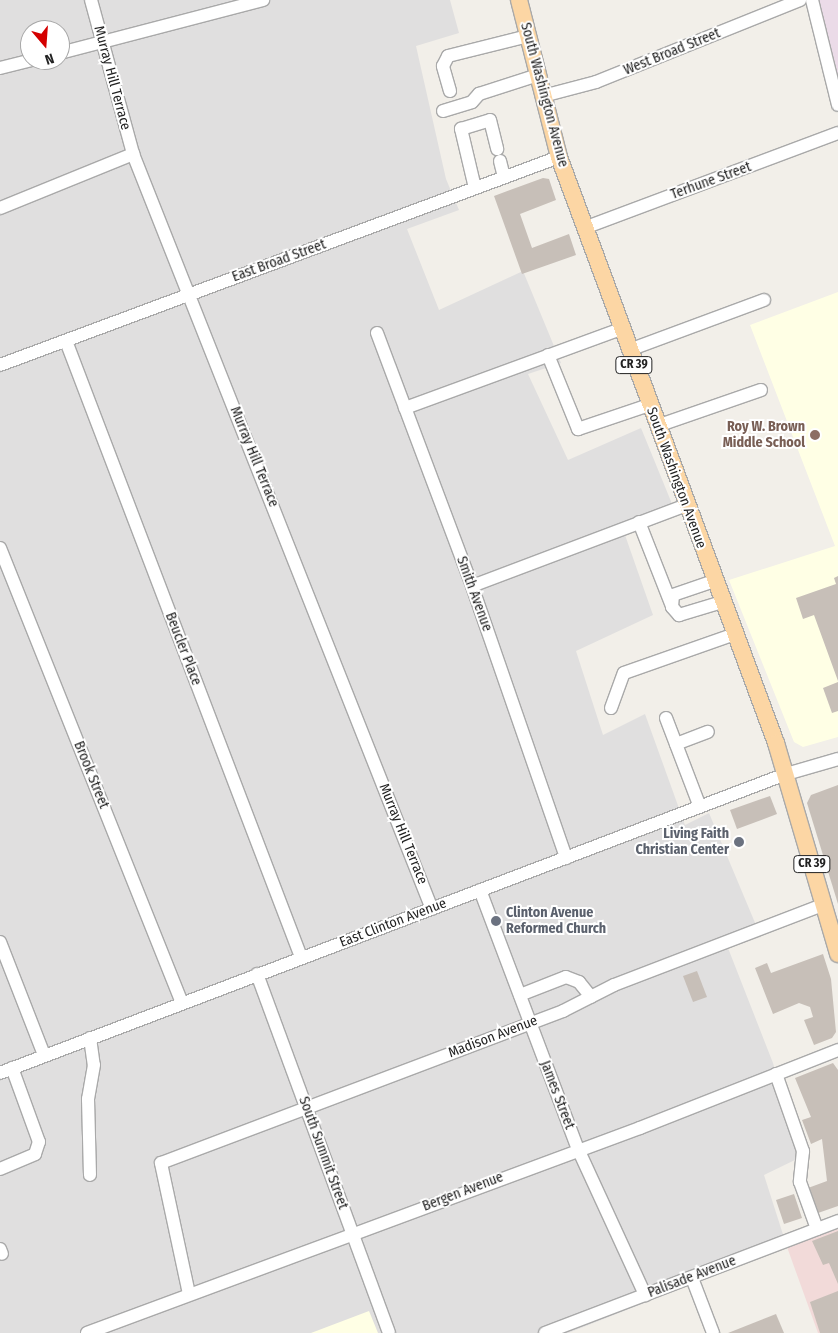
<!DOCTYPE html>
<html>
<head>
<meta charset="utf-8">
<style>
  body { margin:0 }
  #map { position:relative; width:838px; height:1333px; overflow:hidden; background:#f2efe9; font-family:"Fira Sans Condensed",sans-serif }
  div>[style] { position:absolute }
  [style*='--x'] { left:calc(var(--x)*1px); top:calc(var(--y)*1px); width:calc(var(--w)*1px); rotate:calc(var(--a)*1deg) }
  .residential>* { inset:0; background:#e0dfdf }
  .commercial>* { inset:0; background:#f2dad9 }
  .industrial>* { inset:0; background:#ebdbe8 }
  .education>* { inset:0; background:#ffffe5 }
  .building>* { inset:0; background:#c7bfb8 }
  .roads { filter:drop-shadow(1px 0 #a9a9a9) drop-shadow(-1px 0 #a9a9a9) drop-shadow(0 1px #a9a9a9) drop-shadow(0 -1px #a9a9a9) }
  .minor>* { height:12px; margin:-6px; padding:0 6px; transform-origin:6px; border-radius:6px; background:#fff }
  .major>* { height:16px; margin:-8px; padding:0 8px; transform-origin:8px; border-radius:8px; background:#fcd6a4 }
  .dots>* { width:14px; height:14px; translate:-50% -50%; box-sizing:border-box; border:2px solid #fff; border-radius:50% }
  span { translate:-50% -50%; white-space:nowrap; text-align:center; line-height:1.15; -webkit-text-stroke:4px #fff; paint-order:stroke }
  .shield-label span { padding:1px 4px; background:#fff; border:1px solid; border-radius:4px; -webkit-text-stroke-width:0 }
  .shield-label { font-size:12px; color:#222; font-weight:700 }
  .street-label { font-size:14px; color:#222 }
  .education-label { font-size:14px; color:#785e54; font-weight:700 }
  .right { translate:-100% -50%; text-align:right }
  .worship-label { font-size:14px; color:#5b616d; font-weight:700 }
  .left { translate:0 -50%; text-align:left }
  .north { position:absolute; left:20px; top:20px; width:50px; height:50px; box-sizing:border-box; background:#fff; border:1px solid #a7a7a7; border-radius:50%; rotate:162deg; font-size:14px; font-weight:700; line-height:20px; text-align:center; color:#222 }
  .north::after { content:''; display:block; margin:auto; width:18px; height:22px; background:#d40000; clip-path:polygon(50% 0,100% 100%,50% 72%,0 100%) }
</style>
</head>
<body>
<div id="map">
  <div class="residential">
    <i style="clip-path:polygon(evenodd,0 0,450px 0,459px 33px,416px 46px,446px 179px,459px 210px,407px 229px,439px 310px,523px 271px,561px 363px,528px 374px,568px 460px,641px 428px,677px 516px,625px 535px,653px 615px,576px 651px,603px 735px,645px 714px,685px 825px,709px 813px,761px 937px,728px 948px,773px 1063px,799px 1158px,764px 1175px,787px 1247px,568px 1333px,0 1333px,0 0,30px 30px,60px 30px,60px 60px,30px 60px,30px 30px)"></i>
  </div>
  <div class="commercial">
    <i style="clip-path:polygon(838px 1229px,838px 1333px,818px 1333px,787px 1247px)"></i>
  </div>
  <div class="industrial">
    <i style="clip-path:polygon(810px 0,838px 0,838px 86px)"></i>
  </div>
  <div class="education">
    <i style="clip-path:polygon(838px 292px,838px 737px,803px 747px,794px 742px,729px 580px,835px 546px,750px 325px)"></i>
    <i style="clip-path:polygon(369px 1311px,378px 1333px,311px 1333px)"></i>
  </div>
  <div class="building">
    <i style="clip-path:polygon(543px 178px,549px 179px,556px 200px,520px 214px,532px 248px,569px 234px,576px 255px,522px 274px,494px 196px)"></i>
    <i style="clip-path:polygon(838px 576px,838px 681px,814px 615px,803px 619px,796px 598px,836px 584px,834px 578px)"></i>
    <i style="clip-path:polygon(838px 682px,838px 711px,832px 713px,823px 688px)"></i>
    <i style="clip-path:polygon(838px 785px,838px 904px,807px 803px,811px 795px)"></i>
    <i style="clip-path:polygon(770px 796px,777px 814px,737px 829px,730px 810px)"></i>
    <i style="clip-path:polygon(823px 954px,831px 979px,836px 1032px,832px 1038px,814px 1045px,804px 1020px,813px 1017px,810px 1007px,799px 1003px,773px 1014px,755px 968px,767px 963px,771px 973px)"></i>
    <i style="clip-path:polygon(697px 971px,707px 997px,693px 1002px,683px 976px)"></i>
    <i style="clip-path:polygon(833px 1063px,838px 1070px,838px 1206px,818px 1213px,808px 1188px,827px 1181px,822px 1139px,811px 1144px,802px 1120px,811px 1117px,795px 1078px)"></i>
    <i style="clip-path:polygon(794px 1194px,802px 1218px,784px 1224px,776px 1200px)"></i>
    <i style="clip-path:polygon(838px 1231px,838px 1284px,829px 1263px,823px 1265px,812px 1241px)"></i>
    <i style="clip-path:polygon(838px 1291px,838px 1333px,820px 1333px,810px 1302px)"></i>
    <i style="clip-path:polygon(776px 1314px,784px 1333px,728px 1333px)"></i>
  </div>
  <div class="roads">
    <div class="minor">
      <i style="--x:91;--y:0;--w:160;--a:74.7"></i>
      <i style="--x:133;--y:154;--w:812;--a:68.4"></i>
      <i style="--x:812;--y:0;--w:108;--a:76.1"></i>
      <i style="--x:60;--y:53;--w:210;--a:-14.6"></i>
      <i style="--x:0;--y:68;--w:33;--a:-14"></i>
      <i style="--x:450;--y:91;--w:26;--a:-106"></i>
      <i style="--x:443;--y:66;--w:11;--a:-63"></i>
      <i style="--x:448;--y:56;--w:82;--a:-14"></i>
      <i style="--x:543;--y:96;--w:55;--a:-14.8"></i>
      <i style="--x:596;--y:82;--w:220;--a:-21.9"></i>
      <i style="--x:443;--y:111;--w:30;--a:-17"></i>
      <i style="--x:472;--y:102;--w:11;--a:-49"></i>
      <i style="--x:479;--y:94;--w:62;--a:-17.9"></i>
      <i style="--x:500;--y:161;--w:16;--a:76"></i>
      <i style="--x:475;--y:188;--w:61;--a:-103.3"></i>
      <i style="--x:461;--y:129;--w:30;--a:-17"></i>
      <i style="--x:490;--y:120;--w:30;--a:76"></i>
      <i style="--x:0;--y:208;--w:144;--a:-22.1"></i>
      <i style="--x:584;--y:228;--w:271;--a:-20.5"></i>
      <i style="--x:377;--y:333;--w:270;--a:69.4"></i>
      <i style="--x:472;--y:586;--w:288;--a:70.9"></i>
      <i style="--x:66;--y:341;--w:659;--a:69.12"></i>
      <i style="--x:629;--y:350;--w:144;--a:-20.3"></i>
      <i style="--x:548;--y:355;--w:80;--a:67.9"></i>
      <i style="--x:578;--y:429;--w:75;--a:-18.7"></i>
      <i style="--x:0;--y:365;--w:596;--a:-20.41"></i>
      <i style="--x:405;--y:408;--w:230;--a:-20.1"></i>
      <i style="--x:657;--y:426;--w:110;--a:-19.1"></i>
      <i style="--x:639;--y:522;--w:90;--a:68.6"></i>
      <i style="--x:0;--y:548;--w:489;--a:68.2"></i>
      <i style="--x:714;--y:581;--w:43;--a:161.1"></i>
      <i style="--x:673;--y:595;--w:12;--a:95"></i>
      <i style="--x:672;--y:607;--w:11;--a:49"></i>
      <i style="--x:679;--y:615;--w:45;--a:-16.8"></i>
      <i style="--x:472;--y:586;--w:229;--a:-20.7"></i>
      <i style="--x:611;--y:708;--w:37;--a:-70"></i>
      <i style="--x:624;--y:673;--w:118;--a:-19.4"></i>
      <i style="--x:666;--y:718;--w:95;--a:69.1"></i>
      <i style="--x:676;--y:744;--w:34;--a:-21"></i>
      <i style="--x:480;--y:890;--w:277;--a:69.3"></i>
      <i style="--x:578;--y:1149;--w:161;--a:65.3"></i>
      <i style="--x:0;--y:942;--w:121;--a:68.7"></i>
      <i style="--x:257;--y:974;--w:382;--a:69.8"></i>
      <i style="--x:520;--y:995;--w:49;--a:-21.4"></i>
      <i style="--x:566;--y:977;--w:14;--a:21"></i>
      <i style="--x:579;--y:982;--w:19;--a:51"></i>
      <i style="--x:90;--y:1038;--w:27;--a:82"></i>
      <i style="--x:94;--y:1065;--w:35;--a:100"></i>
      <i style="--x:88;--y:1099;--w:76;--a:88.5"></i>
      <i style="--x:0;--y:1073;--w:841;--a:-20.83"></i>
      <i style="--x:786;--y:774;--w:54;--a:-16.1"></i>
      <i style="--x:776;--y:1074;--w:82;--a:70.7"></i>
      <i style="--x:803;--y:1151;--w:31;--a:96"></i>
      <i style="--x:800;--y:1182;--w:50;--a:70.1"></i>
      <i style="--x:0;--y:1169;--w:38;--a:-23"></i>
      <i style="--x:35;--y:1154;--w:13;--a:-72"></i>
      <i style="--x:39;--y:1142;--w:79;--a:-110"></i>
      <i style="--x:0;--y:1249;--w:5;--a:68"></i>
      <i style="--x:692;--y:1278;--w:59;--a:69.1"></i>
      <i style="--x:189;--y:1294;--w:134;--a:-102.1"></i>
      <i style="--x:161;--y:1163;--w:430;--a:-20.7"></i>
      <i style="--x:563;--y:1011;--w:57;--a:-27"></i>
      <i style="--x:614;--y:985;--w:223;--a:-21"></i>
      <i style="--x:87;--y:1333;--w:590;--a:-20.34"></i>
      <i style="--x:640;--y:1128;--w:213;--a:-21.5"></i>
      <i style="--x:545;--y:1333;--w:314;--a:-20.9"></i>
    </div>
    <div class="major">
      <i style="--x:519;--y:0;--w:162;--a:75.7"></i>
      <i style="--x:559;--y:157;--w:625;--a:69.68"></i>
      <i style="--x:776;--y:743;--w:220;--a:73.6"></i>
    </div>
  </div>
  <div class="dots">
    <i style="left:815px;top:435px;background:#8d6e63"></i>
    <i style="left:739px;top:842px;background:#6b7280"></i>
    <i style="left:496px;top:921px;background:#6b7280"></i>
  </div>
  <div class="shield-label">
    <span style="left:634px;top:365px">CR 39</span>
    <span style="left:812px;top:864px">CR 39</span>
  </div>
  <div class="street-label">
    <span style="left:672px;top:52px;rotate:-22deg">West Broad Street</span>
    <span style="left:112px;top:78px;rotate:75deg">Murray Hill Terrace</span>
    <span style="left:544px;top:95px;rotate:75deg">South Washington Avenue</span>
    <span style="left:711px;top:181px;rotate:-20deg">Terhune Street</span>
    <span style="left:279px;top:261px;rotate:-20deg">East Broad Street</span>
    <span style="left:254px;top:457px;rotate:68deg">Murray Hill Terrace</span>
    <span style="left:676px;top:478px;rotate:70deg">South Washington Avenue</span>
    <span style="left:474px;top:594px;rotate:70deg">Smith Avenue</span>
    <span style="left:183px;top:649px;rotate:69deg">Beucler Place</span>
    <span style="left:91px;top:775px;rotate:68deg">Brook Street</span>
    <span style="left:403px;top:834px;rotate:68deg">Murray Hill Terrace</span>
    <span style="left:393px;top:923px;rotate:-21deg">East Clinton Avenue</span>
    <span style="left:493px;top:1037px;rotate:-21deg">Madison Avenue</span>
    <span style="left:557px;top:1095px;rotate:69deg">James Street</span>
    <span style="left:323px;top:1153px;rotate:70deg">South Summit Street</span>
    <span style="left:463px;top:1192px;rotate:-21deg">Bergen Avenue</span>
    <span style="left:692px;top:1277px;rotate:-21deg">Palisade Avenue</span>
  </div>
  <div class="education-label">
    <span class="right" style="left:805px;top:435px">Roy W. Brown<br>Middle School</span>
  </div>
  <div class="worship-label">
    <span class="right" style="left:729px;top:842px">Living Faith<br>Christian Center</span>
    <span class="left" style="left:506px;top:921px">Clinton Avenue<br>Reformed Church</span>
  </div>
  <div class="north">N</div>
</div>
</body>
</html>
